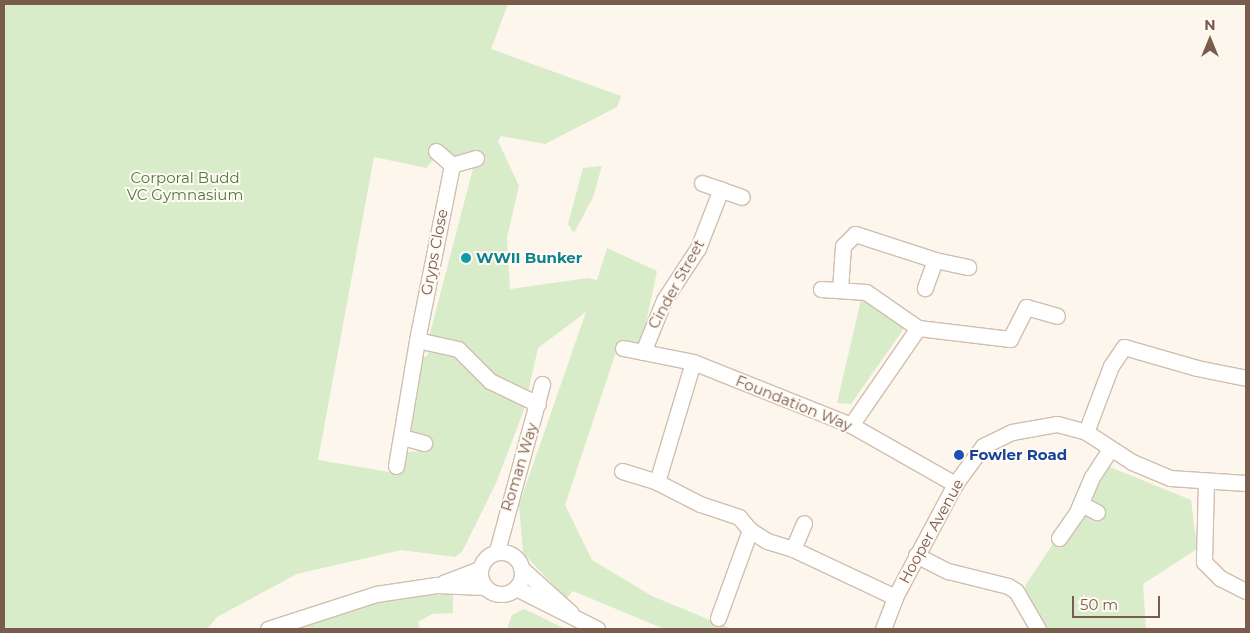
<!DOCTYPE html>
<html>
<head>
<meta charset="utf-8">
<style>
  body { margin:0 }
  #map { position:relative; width:1250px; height:633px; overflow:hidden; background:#fdf6ec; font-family:Montserrat,sans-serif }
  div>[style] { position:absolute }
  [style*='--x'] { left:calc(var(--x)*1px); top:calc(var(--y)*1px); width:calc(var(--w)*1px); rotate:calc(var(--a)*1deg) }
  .green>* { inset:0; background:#d8ecc9 }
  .roads { filter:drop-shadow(1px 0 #d1beb0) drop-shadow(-1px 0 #d1beb0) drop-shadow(0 1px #d1beb0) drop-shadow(0 -1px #d1beb0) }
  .minor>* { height:15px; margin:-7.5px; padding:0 7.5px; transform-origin:7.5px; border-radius:7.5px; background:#fff }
  .minor>.ring { margin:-7.5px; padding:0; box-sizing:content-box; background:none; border:15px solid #fff; border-radius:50% }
  .dots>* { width:14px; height:14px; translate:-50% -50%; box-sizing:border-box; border:2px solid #fffaf3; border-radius:50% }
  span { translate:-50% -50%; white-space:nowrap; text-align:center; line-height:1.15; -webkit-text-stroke:4px #fffaf3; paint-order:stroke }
  .park-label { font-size:15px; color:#537a41 }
  .street-label { font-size:15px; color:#7a5c4d }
  .culture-label { font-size:15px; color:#0d838f; font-weight:700 }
  .left { translate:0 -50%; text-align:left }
  .transit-label { font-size:15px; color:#164399; font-weight:700 }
  .frame { position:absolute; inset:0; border:5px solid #7a5c4d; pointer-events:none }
  .north { position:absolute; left:1185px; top:15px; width:50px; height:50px; -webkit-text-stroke:4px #fffaf3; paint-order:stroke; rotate:0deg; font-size:14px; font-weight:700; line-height:20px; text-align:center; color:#7a5c4d }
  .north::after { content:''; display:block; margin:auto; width:18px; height:22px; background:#7a5c4d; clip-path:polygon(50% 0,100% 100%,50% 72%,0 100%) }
  .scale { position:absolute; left:1072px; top:596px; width:88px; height:22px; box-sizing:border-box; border:2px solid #7a5c4d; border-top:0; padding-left:6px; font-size:15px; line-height:18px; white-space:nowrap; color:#7a5c4d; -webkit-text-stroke:4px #fffaf3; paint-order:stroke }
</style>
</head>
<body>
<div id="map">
  <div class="green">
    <i style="clip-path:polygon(evenodd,4px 4px,508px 4px,491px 49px,621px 96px,617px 107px,545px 144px,501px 136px,498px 141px,519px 186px,507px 238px,510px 289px,588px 278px,597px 280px,607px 248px,657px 271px,642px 342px,619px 343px,565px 505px,592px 560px,652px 596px,732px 629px,664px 629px,573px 591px,566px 599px,523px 553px,519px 505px,586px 312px,538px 348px,524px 410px,496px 483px,462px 552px,455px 557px,401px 550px,297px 574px,217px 617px,207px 629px,4px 629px,4px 4px,440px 153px,462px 163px,476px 157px,429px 337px,428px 355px,423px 358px,410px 425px,415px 437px,423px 441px,422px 451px,407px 452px,401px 474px,318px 460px,374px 157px,426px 168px,440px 153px)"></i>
    <i style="clip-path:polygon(602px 166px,593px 197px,574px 233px,568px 224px,583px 168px)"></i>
    <i style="clip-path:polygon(861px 300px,907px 324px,851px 404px,837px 403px)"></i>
    <i style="clip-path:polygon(1105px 465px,1191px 500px,1197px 549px,1143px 584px,1146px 629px,1045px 629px,1029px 604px,1025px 586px)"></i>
    <i style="clip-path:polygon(405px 595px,453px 595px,453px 613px,432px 614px,418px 622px,420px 629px,299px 629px,353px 607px)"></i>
    <i style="clip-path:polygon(524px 609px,537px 615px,565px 629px,507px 629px,512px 615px)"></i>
  </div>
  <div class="roads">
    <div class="minor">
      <i style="--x:436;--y:151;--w:21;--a:41"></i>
      <i style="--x:476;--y:158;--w:25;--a:164"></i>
      <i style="--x:452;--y:165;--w:178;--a:101.3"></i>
      <i style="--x:417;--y:340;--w:42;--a:12.4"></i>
      <i style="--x:458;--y:349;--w:45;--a:45"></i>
      <i style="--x:490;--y:381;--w:53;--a:25.6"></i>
      <i style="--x:702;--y:183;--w:42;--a:19.3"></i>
      <i style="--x:935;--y:260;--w:34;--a:12"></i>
      <i style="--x:821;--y:289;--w:45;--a:3.8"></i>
      <i style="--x:866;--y:292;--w:63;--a:34.7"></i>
      <i style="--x:840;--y:289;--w:43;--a:-86"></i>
      <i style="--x:843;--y:246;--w:17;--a:-45"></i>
      <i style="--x:855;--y:234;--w:84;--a:18"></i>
      <i style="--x:935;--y:260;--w:30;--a:110"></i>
      <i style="--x:623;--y:348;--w:71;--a:11.3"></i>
      <i style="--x:693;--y:362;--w:170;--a:21.7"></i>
      <i style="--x:851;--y:425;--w:120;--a:29.6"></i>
      <i style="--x:643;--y:352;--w:56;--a:-68"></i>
      <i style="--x:664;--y:300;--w:62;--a:-56.8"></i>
      <i style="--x:698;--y:248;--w:63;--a:-68.7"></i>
      <i style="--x:851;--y:425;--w:118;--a:-55.4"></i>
      <i style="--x:918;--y:328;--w:93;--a:6.8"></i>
      <i style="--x:1010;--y:339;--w:36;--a:-63"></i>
      <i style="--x:1026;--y:307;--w:32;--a:16"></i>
      <i style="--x:1086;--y:432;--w:71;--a:-69.3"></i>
      <i style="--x:1111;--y:366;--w:23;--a:-56"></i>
      <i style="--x:1124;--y:347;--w:76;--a:16"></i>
      <i style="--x:1197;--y:368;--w:50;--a:11.5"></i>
      <i style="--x:402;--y:437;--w:23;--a:15"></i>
      <i style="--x:396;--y:466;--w:128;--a:-80.5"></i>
      <i style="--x:622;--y:471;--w:37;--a:17"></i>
      <i style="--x:657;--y:482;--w:48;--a:27.1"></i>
      <i style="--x:700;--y:504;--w:41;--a:18.4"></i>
      <i style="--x:739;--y:517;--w:17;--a:50"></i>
      <i style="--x:750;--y:530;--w:20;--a:33"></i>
      <i style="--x:767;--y:541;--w:27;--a:17"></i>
      <i style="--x:793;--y:549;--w:113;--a:25.2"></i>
      <i style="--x:657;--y:482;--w:125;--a:-73.3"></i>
      <i style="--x:1206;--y:483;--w:79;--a:91.5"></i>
      <i style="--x:1204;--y:562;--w:23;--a:45"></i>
      <i style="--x:1220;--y:578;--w:29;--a:27"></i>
      <i style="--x:1081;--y:504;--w:18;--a:27"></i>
      <i style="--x:1059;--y:538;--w:32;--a:-55"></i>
      <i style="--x:1077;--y:512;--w:38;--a:-67"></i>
      <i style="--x:1092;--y:477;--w:33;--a:-57"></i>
      <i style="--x:793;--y:549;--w:28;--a:-67"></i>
      <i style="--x:497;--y:551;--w:173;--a:-74.9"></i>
      <i class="ring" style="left:480px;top:552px;width:27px;height:27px"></i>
      <i style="--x:916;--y:555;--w:36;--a:27"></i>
      <i style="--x:948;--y:571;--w:62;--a:14"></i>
      <i style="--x:1008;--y:586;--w:9;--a:32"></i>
      <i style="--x:1016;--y:591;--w:44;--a:59.9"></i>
      <i style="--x:521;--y:568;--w:67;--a:42"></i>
      <i style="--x:443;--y:583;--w:39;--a:-21"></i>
      <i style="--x:516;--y:588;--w:91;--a:26.8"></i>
      <i style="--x:718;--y:618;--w:94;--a:-70"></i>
      <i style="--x:268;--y:629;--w:114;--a:-18"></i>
      <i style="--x:376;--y:594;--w:61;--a:-8.5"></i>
      <i style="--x:436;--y:585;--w:48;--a:2.4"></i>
      <i style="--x:883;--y:629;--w:34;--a:-69"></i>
      <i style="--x:895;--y:597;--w:128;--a:-62"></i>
      <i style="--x:955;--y:484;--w:47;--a:-53.6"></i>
      <i style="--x:983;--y:446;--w:32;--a:-26"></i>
      <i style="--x:1012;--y:432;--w:46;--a:-10.1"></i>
      <i style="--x:1057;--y:424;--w:30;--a:15"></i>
      <i style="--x:1086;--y:432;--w:55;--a:33.1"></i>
      <i style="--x:1132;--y:462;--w:41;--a:22.8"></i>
      <i style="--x:1170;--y:478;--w:76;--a:3.8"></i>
    </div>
  </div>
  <div class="dots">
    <i style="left:466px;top:258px;background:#0f9aa8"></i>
    <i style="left:959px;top:455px;background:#1a4fb4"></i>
  </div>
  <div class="park-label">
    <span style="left:185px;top:186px">Corporal Budd<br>VC Gymnasium</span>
  </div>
  <div class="street-label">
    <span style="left:434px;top:252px;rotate:-79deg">Gryps Close</span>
    <span style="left:676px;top:284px;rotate:-61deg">Cinder Street</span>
    <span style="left:794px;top:403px;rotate:22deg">Foundation Way</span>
    <span style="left:519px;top:467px;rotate:-73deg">Roman Way</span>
    <span style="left:931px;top:531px;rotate:-61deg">Hooper Avenue</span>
  </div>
  <div class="culture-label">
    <span class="left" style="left:476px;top:258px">WWII Bunker</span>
  </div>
  <div class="transit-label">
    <span class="left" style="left:969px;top:455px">Fowler Road</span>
  </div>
  <div class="frame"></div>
  <div class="north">N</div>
  <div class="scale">50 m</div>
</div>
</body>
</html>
